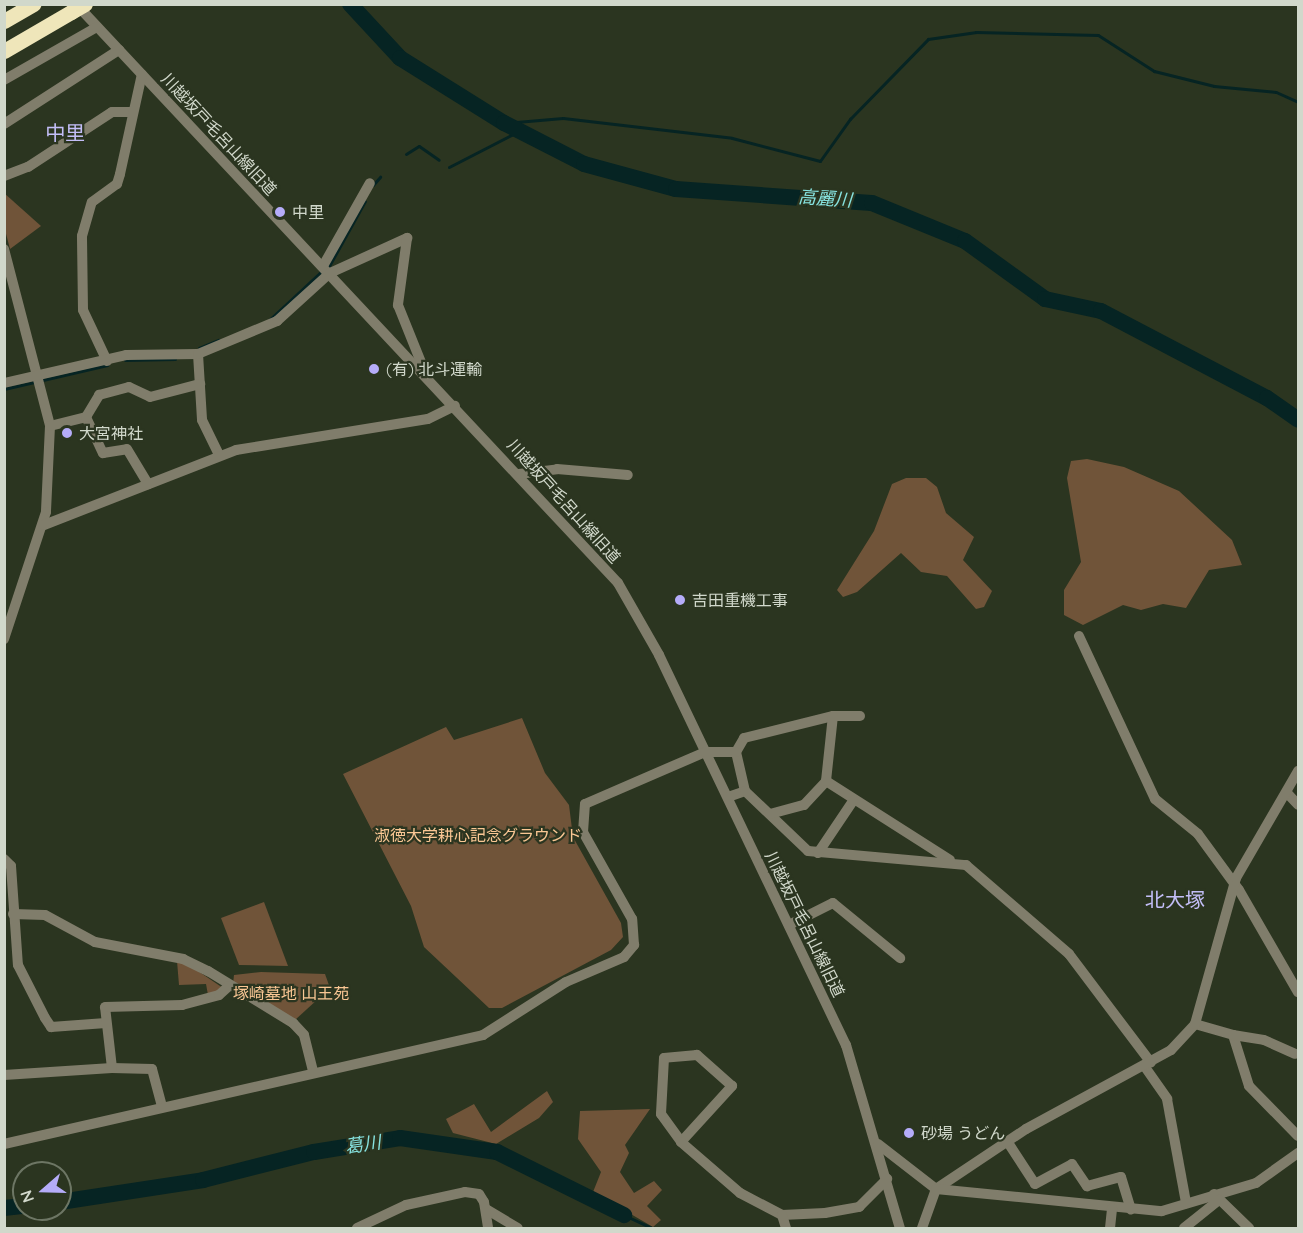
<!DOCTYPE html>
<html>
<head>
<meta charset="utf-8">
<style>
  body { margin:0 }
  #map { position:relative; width:1303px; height:1233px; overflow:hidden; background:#2b3520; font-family:Quicksand,"Noto Sans JP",sans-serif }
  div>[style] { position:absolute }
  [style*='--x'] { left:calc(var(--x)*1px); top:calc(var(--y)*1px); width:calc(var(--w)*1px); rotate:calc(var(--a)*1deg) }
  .green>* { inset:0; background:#705439 }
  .stream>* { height:3px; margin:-1.5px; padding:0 1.5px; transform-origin:1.5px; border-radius:1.5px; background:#062423 }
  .river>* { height:16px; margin:-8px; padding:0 8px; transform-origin:8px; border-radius:8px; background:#062423 }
  .minor>* { height:10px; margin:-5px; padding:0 5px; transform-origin:5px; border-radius:5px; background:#807d6b }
  .highway>* { height:15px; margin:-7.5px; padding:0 7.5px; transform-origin:7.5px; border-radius:7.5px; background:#efe6ba }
  .highway-bridge>* { height:15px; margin:-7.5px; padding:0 7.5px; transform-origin:7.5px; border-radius:7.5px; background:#efe6ba }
  .dots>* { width:16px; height:16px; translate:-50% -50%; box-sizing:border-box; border:3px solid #2b3520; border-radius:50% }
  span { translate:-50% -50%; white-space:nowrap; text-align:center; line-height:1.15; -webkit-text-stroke:4.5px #2b3520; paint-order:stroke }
  .street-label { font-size:16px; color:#d1d8cb }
  .poi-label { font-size:16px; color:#d1d8cb }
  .left { translate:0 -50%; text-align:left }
  .park-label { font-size:16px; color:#fac794 }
  .water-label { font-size:18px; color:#87e3e0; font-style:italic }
  .quarter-label { font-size:20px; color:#c3bef7 }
  .frame { position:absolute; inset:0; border:6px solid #d1d8cb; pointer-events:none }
  .north { position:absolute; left:12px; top:1161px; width:60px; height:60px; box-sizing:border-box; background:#2b3520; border:2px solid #6d7664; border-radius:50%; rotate:250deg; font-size:16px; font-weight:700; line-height:24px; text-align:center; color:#d1d8cb }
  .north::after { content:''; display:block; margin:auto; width:21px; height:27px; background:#b5acf9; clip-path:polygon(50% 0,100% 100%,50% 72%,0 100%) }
</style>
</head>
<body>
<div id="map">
  <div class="green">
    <i style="clip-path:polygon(4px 193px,41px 226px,10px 249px,5px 230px)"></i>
    <i style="clip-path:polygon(1087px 459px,1124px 467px,1179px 491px,1232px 540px,1242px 565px,1209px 570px,1186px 608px,1163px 604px,1141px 610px,1123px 605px,1083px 625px,1064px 615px,1064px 590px,1081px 562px,1067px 478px,1071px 461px)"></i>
    <i style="clip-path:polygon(906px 478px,926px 478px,937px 487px,946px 513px,974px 537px,963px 560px,992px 591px,984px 607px,976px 609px,947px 576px,921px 572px,901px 553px,857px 592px,843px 597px,837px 590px,874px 531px,892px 484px)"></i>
    <i style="clip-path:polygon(522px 718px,545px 773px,569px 805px,573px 837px,621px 923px,623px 937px,611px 950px,502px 1008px,489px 1008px,424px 947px,411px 906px,343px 774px,446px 727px,454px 740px)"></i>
    <i style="clip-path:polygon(264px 902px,288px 966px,239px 965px,221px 918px)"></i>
    <i style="clip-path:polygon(177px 961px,189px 965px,223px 988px,208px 995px,206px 984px,179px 985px)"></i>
    <i style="clip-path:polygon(261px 972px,325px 974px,330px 988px,295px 1020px,233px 984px,234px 975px)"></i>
    <i style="clip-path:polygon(547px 1091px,553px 1102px,539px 1118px,496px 1144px,453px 1133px,446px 1119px,474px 1104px,491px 1132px)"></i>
    <i style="clip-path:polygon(650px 1109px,625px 1145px,629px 1153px,620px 1172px,634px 1193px,654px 1181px,662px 1190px,647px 1206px,661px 1220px,653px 1227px,593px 1192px,601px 1172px,578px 1139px,580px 1111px)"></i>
  </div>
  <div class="stream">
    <i style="--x:504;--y:123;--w:59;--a:-4.8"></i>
    <i style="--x:563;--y:118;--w:170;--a:6.7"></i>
    <i style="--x:732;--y:138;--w:91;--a:14.6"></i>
    <i style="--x:820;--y:161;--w:52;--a:-54.5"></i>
    <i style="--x:850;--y:119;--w:112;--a:-45.7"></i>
    <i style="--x:928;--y:39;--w:49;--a:-8.3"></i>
    <i style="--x:976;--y:32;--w:122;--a:1.4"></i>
    <i style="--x:1098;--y:35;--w:67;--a:32.7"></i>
    <i style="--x:1154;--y:71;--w:62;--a:14"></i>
    <i style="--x:1214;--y:86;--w:62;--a:5.5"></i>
    <i style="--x:1276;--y:92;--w:24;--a:24"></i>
    <i style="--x:406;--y:154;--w:15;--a:-32"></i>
    <i style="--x:419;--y:146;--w:24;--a:35"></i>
    <i style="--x:449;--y:167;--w:79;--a:-27.2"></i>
    <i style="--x:373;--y:185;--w:11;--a:-49"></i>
    <i style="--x:329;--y:266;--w:74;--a:-61"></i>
    <i style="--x:269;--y:320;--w:74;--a:-42.8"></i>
    <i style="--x:199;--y:348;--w:21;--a:-23"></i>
    <i style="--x:125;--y:360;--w:50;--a:-1.1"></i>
    <i style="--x:4;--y:389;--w:106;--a:-13.1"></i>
    <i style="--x:624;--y:1215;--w:31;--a:25"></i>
  </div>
  <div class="river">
    <i style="--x:350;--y:4;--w:74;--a:47.2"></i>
    <i style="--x:400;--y:58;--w:123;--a:32"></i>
    <i style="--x:504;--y:123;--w:90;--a:27.1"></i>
    <i style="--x:584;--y:164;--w:95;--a:15.2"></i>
    <i style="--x:676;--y:189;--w:196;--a:4.1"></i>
    <i style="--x:872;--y:203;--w:100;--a:22.2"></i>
    <i style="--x:965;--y:241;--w:99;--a:35.9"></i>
    <i style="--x:1045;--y:299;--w:57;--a:12.1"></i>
    <i style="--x:1101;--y:311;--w:187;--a:27.7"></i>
    <i style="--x:1267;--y:398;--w:38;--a:35"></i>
    <i style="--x:60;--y:1202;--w:145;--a:-8.7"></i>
    <i style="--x:203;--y:1180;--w:114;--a:-14.2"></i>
    <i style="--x:314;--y:1152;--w:87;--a:-9.2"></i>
    <i style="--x:400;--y:1138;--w:98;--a:8.2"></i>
    <i style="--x:497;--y:1152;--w:142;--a:26.4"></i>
    <i style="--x:4;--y:1208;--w:20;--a:-6"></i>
  </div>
  <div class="minor">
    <i style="--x:76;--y:4;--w:793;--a:46.89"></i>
    <i style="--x:618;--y:583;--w:83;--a:60.3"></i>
    <i style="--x:659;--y:655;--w:433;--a:64.4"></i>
    <i style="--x:846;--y:1045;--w:191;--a:73.6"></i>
    <i style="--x:4;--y:80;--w:107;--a:-29.7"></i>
    <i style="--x:4;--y:124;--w:137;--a:-32.8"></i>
    <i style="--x:4;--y:176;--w:26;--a:-21"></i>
    <i style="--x:28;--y:167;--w:100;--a:-33.2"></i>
    <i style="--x:112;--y:112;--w:21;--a:0"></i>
    <i style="--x:4;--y:249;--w:183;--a:75.4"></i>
    <i style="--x:50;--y:426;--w:86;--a:92.7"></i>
    <i style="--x:46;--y:512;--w:134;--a:108.3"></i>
    <i style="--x:323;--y:266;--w:95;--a:-60.5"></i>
    <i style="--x:198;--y:354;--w:66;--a:86.5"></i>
    <i style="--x:202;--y:420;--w:39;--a:64"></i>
    <i style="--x:107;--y:361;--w:56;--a:-115.2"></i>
    <i style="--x:83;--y:310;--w:74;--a:-90.8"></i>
    <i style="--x:82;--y:236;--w:35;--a:-74"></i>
    <i style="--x:92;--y:202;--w:31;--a:-36"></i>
    <i style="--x:117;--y:184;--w:10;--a:-73"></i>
    <i style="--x:120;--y:174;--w:102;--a:-77.6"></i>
    <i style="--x:4;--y:383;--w:125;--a:-12.9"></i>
    <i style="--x:126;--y:355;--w:72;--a:-0.8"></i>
    <i style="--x:198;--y:354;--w:86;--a:-22.7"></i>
    <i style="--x:277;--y:321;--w:72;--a:-42.2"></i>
    <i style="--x:330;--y:273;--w:85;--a:-24.4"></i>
    <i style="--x:407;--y:238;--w:68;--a:97.7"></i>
    <i style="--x:398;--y:305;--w:78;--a:68.1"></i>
    <i style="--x:86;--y:417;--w:40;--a:65"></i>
    <i style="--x:103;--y:453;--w:24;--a:-9"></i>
    <i style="--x:127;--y:449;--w:41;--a:59"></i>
    <i style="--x:50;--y:426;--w:37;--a:-14"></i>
    <i style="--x:86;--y:417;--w:26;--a:-59"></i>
    <i style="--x:99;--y:395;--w:31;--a:-15"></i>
    <i style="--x:129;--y:387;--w:23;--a:25"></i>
    <i style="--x:150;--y:397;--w:52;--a:-14.6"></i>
    <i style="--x:519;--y:474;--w:38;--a:-7"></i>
    <i style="--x:557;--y:469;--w:71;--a:4.8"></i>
    <i style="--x:44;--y:525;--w:206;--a:-21.3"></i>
    <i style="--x:236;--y:450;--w:194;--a:-9.2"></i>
    <i style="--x:428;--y:419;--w:30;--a:-26"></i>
    <i style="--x:1079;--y:636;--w:180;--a:65"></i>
    <i style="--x:1155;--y:799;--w:55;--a:39.1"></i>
    <i style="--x:1198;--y:834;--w:69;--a:53.8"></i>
    <i style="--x:1239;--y:890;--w:118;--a:60"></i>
    <i style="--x:826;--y:781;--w:147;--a:32.5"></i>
    <i style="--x:745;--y:791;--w:40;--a:-103"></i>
    <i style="--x:736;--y:752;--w:16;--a:-60"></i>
    <i style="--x:744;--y:738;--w:92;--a:-13.9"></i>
    <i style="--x:833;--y:716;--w:27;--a:0"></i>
    <i style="--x:1287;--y:793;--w:16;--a:47"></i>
    <i style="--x:728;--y:797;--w:18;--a:-19"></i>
    <i style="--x:745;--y:791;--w:87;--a:43.6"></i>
    <i style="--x:808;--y:851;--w:159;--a:5.1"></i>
    <i style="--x:966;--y:865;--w:136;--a:40.8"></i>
    <i style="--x:1069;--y:954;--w:136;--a:53"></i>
    <i style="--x:770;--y:814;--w:35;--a:-15"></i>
    <i style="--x:804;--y:805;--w:33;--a:-47"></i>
    <i style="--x:826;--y:781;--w:65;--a:-83.9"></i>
    <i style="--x:818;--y:853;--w:63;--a:-56.1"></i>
    <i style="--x:4;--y:859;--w:10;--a:45"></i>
    <i style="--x:11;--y:866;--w:99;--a:86"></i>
    <i style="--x:18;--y:965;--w:59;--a:63"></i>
    <i style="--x:45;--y:1018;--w:11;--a:56"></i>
    <i style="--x:51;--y:1027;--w:55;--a:-4.2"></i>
    <i style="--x:13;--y:914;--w:32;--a:2"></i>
    <i style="--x:45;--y:915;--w:57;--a:28.4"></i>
    <i style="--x:95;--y:942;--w:90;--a:10.9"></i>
    <i style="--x:183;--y:959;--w:28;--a:26"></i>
    <i style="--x:208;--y:971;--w:100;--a:31.5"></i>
    <i style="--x:293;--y:1023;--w:16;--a:47"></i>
    <i style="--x:304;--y:1035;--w:37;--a:76"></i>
    <i style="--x:789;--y:925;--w:49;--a:-26.6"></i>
    <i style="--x:833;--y:903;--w:87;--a:39.4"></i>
    <i style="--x:1195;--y:1024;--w:40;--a:16"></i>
    <i style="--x:1233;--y:1035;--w:53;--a:72.6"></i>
    <i style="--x:1249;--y:1086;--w:70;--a:45.6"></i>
    <i style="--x:1233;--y:1035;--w:31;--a:9"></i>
    <i style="--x:1264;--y:1040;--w:34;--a:24"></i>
    <i style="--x:1145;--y:1067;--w:39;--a:55"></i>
    <i style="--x:1167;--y:1099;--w:106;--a:79.6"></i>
    <i style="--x:112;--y:1068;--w:40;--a:1.4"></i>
    <i style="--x:152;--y:1069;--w:39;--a:75"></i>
    <i style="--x:4;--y:1075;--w:108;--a:-3.7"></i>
    <i style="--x:112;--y:1068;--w:61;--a:-96.5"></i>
    <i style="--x:105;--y:1007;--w:77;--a:-1.5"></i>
    <i style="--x:182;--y:1005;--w:38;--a:-15"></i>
    <i style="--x:219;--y:995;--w:13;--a:-42"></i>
    <i style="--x:1007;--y:1141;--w:51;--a:56.9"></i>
    <i style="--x:1035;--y:1184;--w:42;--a:-28.4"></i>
    <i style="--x:1072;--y:1164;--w:27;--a:56"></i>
    <i style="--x:1087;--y:1186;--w:35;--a:-15"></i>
    <i style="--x:1121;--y:1177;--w:34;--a:73"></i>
    <i style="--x:681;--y:1142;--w:76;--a:-47.7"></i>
    <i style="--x:732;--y:1086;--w:47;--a:-138.5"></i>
    <i style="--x:697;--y:1055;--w:33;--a:175"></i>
    <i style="--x:664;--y:1058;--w:56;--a:93.1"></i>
    <i style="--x:661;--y:1114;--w:34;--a:54"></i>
    <i style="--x:681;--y:1142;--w:78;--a:40.8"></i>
    <i style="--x:740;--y:1193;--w:47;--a:27.6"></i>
    <i style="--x:782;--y:1215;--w:43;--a:-2.7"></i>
    <i style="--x:825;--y:1213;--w:35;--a:-10"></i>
    <i style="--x:859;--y:1207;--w:40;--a:-45"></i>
    <i style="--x:4;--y:1144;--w:491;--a:-12.8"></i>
    <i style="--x:483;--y:1035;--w:98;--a:-32.6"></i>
    <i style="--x:566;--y:982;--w:63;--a:-23.3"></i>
    <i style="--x:624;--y:957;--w:16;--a:-50"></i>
    <i style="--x:634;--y:945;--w:26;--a:-94"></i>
    <i style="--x:632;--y:919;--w:100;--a:-119.4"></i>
    <i style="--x:583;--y:832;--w:28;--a:-86"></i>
    <i style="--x:585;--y:804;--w:131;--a:-23.4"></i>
    <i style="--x:705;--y:752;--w:31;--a:0"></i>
    <i style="--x:878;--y:1144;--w:73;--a:37.8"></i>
    <i style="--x:936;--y:1189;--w:108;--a:-33.7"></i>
    <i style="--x:1026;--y:1129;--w:165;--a:-28.6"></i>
    <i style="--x:1171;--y:1050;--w:35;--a:-47"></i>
    <i style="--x:1195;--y:1024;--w:152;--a:-74.3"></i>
    <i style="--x:1236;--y:878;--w:124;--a:-59.9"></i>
    <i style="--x:1214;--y:1194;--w:49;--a:44.2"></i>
    <i style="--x:486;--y:1209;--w:37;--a:31"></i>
    <i style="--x:782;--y:1215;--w:14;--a:73"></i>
    <i style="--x:357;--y:1228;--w:54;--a:-25.1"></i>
    <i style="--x:406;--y:1205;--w:60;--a:-12.4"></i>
    <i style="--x:465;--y:1192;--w:14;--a:8"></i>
    <i style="--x:479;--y:1194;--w:9;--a:58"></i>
    <i style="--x:484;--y:1202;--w:26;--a:81"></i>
    <i style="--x:922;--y:1228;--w:41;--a:-70.3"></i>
    <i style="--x:936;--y:1189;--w:227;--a:5.6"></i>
    <i style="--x:1162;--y:1211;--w:98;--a:-16.6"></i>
    <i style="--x:1256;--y:1183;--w:52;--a:-35.5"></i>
    <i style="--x:1110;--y:1228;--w:20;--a:-84"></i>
    <i style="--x:1184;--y:1228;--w:45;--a:-38.7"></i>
  </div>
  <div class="highway">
    <i style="--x:4;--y:21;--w:34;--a:-30"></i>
    <i style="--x:4;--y:51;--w:78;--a:-30.2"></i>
  </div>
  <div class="highway-bridge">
    <i style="--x:71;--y:12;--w:16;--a:-30"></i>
  </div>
  <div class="dots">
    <i style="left:280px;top:212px;background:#b5acf9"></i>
    <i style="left:374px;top:369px;background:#b5acf9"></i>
    <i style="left:67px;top:433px;background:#b5acf9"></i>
    <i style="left:680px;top:600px;background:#b5acf9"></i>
    <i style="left:909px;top:1133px;background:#b5acf9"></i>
  </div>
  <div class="street-label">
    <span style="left:219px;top:134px;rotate:47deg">川越坂戸毛呂山線旧道</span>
    <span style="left:564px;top:501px;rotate:48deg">川越坂戸毛呂山線旧道</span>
    <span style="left:805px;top:924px;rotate:64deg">川越坂戸毛呂山線旧道</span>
  </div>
  <div class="poi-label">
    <span class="left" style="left:292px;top:212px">中里</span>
    <span class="left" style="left:386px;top:369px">(有) 北斗運輸</span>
    <span class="left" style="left:79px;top:433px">大宮神社</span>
    <span class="left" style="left:692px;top:600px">吉田重機工事</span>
    <span class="left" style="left:921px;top:1133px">砂場 うどん</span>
  </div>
  <div class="park-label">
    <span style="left:478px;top:835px">淑徳大学耕心記念グラウンド</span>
    <span style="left:291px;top:993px">塚崎墓地 山王苑</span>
  </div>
  <div class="water-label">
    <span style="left:825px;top:199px;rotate:4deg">高麗川</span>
    <span style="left:363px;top:1145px;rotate:-8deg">葛川</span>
  </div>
  <div class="quarter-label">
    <span style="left:65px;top:132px">中里</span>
    <span style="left:1175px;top:899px">北大塚</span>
  </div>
  <div class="frame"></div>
  <div class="north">N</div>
</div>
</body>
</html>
